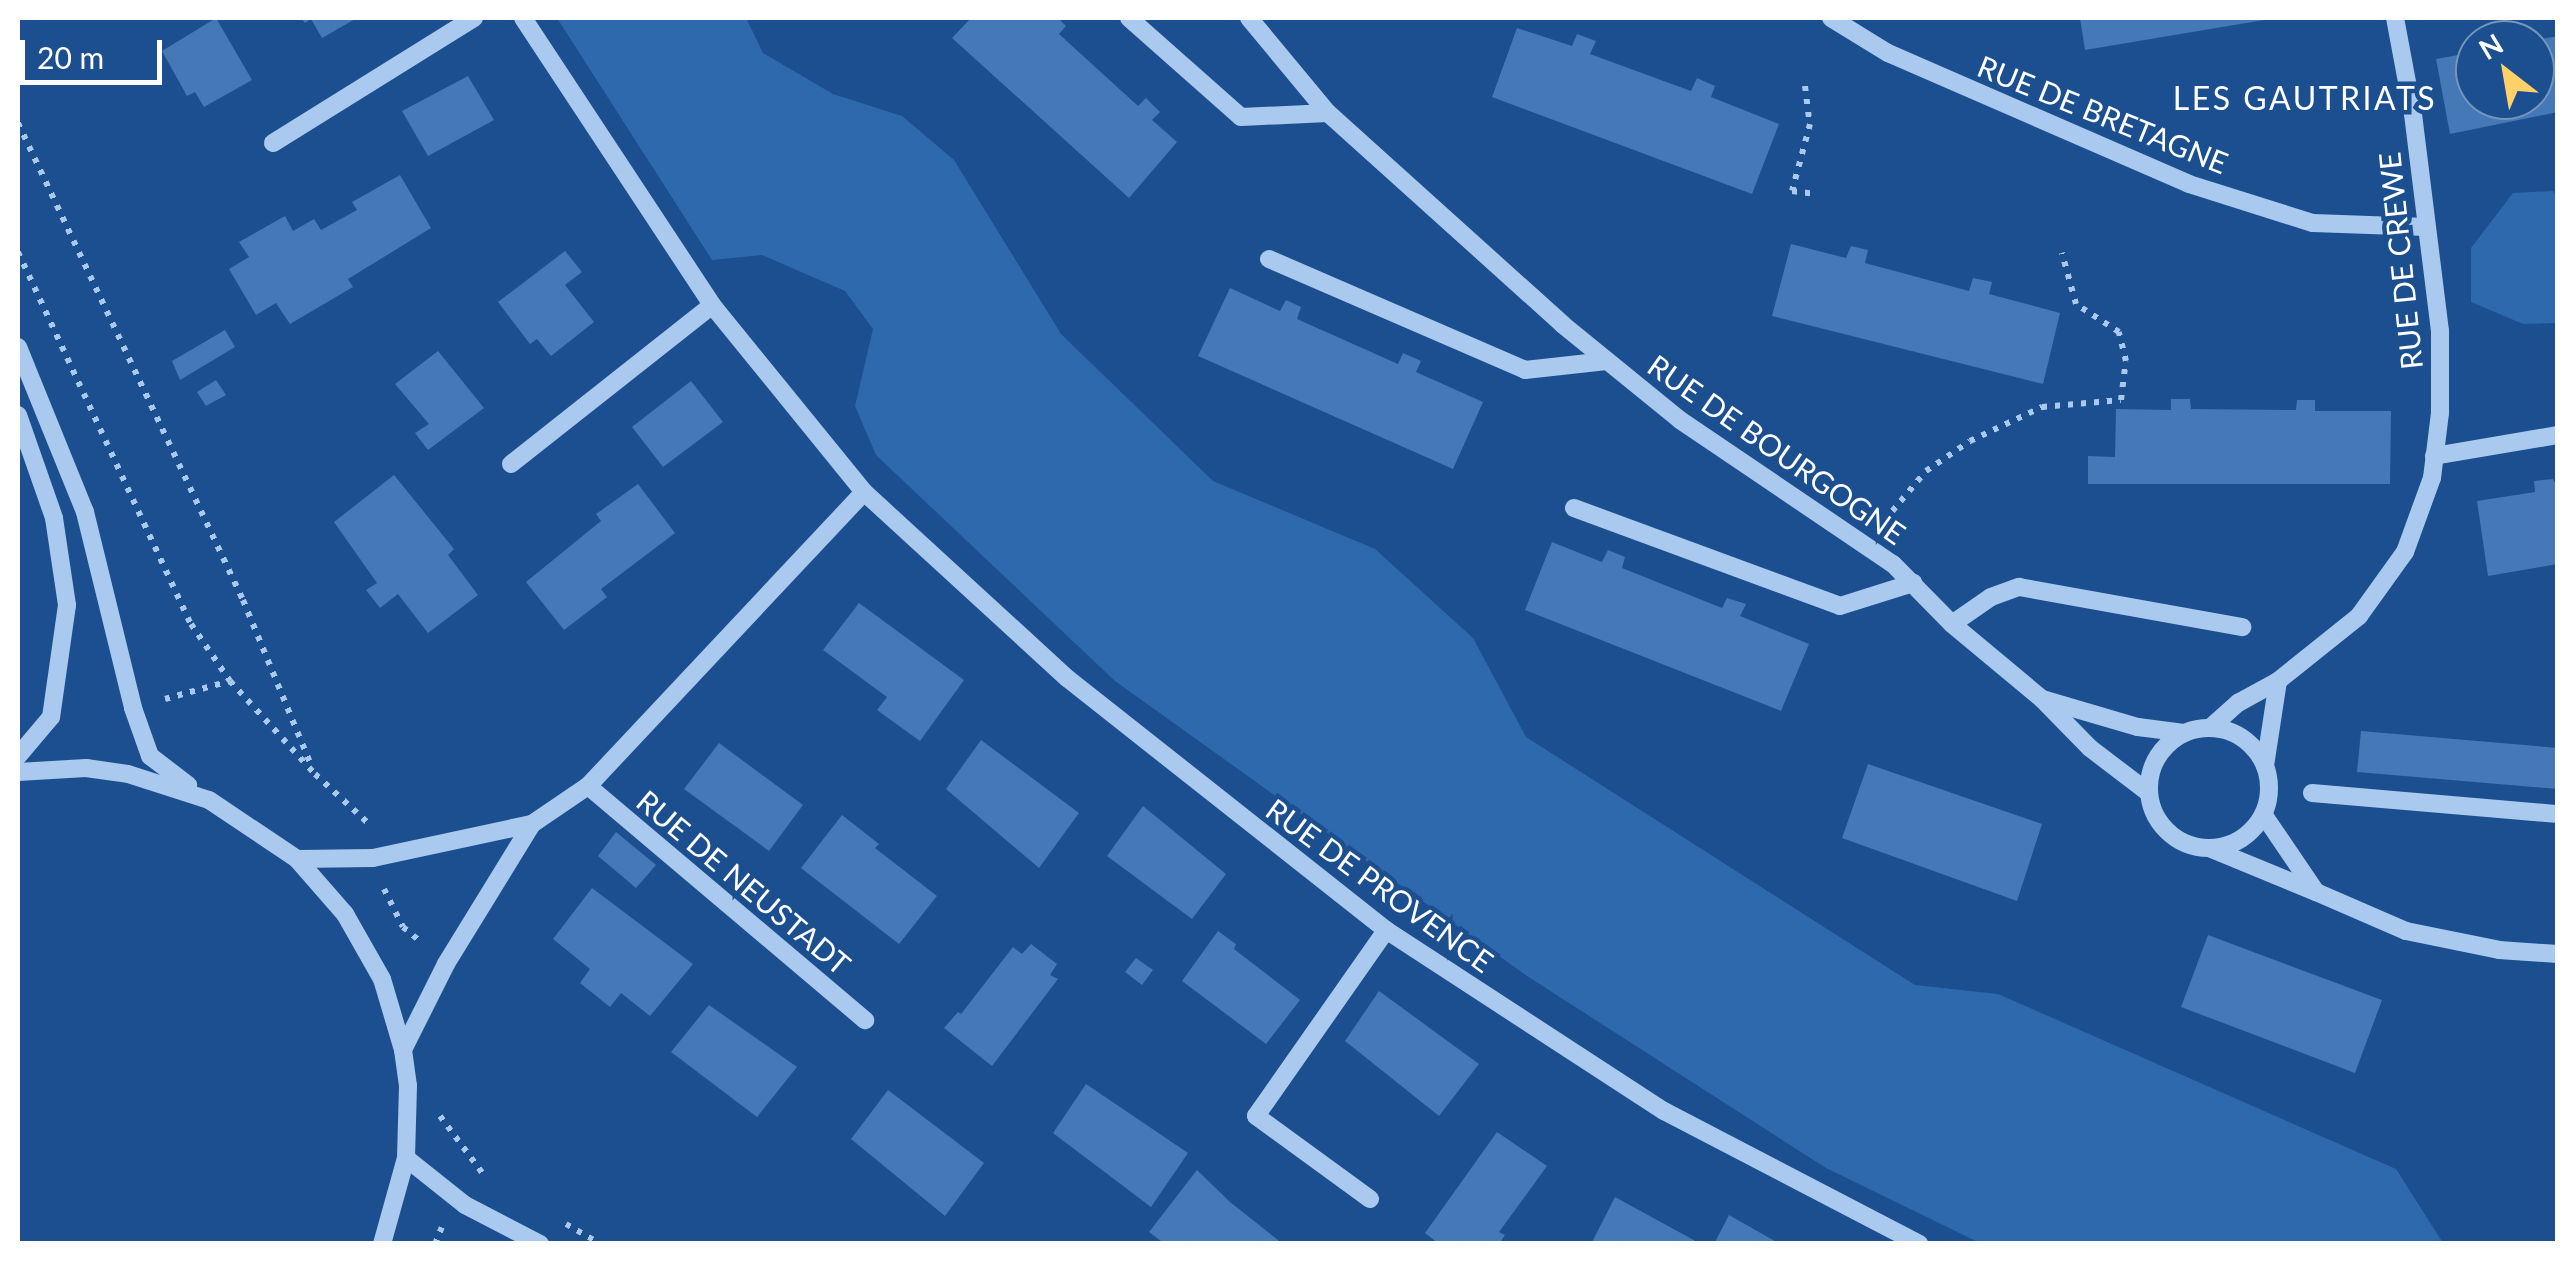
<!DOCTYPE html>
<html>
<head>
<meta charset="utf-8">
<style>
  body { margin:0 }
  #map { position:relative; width:2575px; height:1261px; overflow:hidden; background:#1b4f8f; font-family:Lato,sans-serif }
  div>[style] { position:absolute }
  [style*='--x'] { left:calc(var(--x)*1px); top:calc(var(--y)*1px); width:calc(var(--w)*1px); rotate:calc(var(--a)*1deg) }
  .green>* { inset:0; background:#2e69ad }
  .building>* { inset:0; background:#4478b7 }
  .path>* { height:6px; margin-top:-3px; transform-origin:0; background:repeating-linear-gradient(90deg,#a9c9ee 0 5px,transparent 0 13px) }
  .minor>* { height:18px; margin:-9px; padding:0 9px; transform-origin:9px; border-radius:9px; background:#a9c9ee }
  .minor>.ring { margin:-9px; padding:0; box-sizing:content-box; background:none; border:18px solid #a9c9ee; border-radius:50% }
  span { translate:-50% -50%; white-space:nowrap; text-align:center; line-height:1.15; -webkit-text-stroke:9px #1b4f8f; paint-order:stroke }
  .street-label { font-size:30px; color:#fff }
  .neighbourhood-label { font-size:32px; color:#fff; letter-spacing:2.5px }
  .frame { position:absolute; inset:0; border:20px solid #fff; pointer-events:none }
  .north { position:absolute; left:2455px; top:20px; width:100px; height:100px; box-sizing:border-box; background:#1b4f8f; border:2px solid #7695bc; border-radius:50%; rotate:329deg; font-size:28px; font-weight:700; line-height:40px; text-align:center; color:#fff }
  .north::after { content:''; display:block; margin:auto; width:35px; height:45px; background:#ffd166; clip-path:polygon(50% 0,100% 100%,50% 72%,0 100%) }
  .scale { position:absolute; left:20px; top:40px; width:142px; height:45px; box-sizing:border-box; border:5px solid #fff; border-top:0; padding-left:12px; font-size:30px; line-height:35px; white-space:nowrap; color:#fff; -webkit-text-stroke:8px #1b4f8f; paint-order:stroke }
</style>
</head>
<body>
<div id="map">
  <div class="green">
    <i style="clip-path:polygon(557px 18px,746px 18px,763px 53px,833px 94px,902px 116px,954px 160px,1061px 334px,1213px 481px,1375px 549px,1473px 638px,1526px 737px,1915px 985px,1998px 994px,2396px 1169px,2443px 1243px,1980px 1243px,1826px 1168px,1527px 976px,1115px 681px,876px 455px,855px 406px,873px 329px,845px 291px,762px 255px,712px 260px)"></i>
    <i style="clip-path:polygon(2553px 191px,2558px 200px,2557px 323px,2523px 324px,2471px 302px,2471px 248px,2513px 193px)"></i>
  </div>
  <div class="building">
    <i style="clip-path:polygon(216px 18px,252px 80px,204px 107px,195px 92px,187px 96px,162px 51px)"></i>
    <i style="clip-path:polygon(301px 18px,357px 18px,322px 38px,311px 19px,305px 23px)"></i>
    <i style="clip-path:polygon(971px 18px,1058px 18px,1066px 26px,1059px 34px,1138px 106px,1146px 98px,1160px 112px,1152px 120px,1177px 142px,1129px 198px,952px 38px)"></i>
    <i style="clip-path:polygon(2080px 18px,2264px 18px,2264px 20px,2085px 50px)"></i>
    <i style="clip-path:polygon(1517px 28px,1572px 46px,1577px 34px,1596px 41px,1590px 54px,1691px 91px,1697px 78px,1715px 86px,1711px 97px,1779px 124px,1752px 194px,1492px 97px)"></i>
    <i style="clip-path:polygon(2558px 36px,2558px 112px,2450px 134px,2436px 59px,2475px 52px,2475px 100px,2535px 100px,2535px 40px)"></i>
    <i style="clip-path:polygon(468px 76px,494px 120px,428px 156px,402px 111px)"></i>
    <i style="clip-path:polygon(400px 175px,431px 228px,348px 279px,353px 287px,290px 324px,276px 303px,256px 315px,229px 269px,249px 257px,239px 242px,285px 216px,293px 231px,314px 219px,321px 230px,357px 210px,352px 202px)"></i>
    <i style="clip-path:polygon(1791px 244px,1846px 258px,1851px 246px,1868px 250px,1865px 263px,1969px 291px,1973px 278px,1992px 282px,1989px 294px,2060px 313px,2043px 384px,1772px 316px)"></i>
    <i style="clip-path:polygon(565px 251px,582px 272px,565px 285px,594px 322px,551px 356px,537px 339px,530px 344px,498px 302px)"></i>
    <i style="clip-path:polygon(1230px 288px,1280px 311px,1286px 300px,1301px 307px,1297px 319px,1398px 364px,1403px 353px,1421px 361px,1416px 372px,1483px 402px,1453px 469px,1198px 356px)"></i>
    <i style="clip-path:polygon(225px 330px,235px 347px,180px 380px,172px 361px)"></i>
    <i style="clip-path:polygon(438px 351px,484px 408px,428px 450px,415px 433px,429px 424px,395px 384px)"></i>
    <i style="clip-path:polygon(216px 380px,226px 395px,206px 406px,197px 392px)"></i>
    <i style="clip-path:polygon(691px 381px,723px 422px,663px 467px,632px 427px)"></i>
    <i style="clip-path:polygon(2171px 399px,2190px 399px,2191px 409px,2296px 410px,2297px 400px,2315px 400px,2315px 411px,2391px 411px,2390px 484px,2088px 484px,2088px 456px,2115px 457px,2116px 409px,2171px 410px)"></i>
    <i style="clip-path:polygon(394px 475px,454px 549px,448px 555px,478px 595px,428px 633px,398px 594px,380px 608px,366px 590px,377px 583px,334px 522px)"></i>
    <i style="clip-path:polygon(2553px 479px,2558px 488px,2558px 564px,2488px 576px,2477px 501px,2535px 492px,2534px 481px)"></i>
    <i style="clip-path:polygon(638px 484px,675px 533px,601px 589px,607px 597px,564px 630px,526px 582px,601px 521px,596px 514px)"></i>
    <i style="clip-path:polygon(1552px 542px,1602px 562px,1608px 550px,1625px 557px,1622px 568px,1722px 608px,1727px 598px,1746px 604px,1740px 616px,1809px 644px,1781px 711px,1525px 610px)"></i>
    <i style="clip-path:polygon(859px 603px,964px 680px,920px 741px,877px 710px,887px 697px,823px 650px)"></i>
    <i style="clip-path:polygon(2361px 731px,2558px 748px,2558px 789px,2357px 772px)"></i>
    <i style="clip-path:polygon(981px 740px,1079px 813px,1039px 868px,946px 789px)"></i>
    <i style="clip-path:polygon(719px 743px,803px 805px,769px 851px,684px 789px)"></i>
    <i style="clip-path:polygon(1868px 764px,2042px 824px,2017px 901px,1842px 838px)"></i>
    <i style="clip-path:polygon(1143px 806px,1226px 874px,1192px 919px,1107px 856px)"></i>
    <i style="clip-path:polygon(842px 815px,879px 844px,875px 848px,937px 896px,899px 944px,801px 868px)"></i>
    <i style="clip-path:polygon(616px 832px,656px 865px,636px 888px,598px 856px)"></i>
    <i style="clip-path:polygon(592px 888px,693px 964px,650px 1016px,621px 993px,610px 1007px,580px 983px,590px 969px,553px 939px)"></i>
    <i style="clip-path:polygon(1218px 931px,1236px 944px,1234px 949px,1300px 1000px,1266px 1044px,1182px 981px)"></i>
    <i style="clip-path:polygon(2208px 935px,2382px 1000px,2355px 1073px,2181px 1007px)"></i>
    <i style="clip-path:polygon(1031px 944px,1057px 964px,1050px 975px,1058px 979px,992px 1066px,944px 1028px,958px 1012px,961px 1014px,1013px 947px,1022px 954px)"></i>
    <i style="clip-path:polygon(1136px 958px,1153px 970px,1142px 985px,1125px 972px)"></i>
    <i style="clip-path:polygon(1379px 991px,1479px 1064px,1439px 1116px,1345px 1041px)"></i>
    <i style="clip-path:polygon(709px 1005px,797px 1067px,757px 1117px,671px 1052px)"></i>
    <i style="clip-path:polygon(1086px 1084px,1188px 1153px,1151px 1207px,1053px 1133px)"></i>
    <i style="clip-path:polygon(888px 1090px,984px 1163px,945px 1216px,851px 1139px)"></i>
    <i style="clip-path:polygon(1497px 1132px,1547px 1166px,1499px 1232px,1505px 1235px,1499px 1244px,1439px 1244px,1425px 1233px)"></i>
    <i style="clip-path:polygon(1197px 1170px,1230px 1202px,1283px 1244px,1165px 1244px,1149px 1232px)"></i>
    <i style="clip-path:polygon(1615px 1197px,1690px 1238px,1701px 1244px,1591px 1244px)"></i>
    <i style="clip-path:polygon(1729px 1215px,1780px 1244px,1714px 1244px)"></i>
  </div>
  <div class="path">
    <i style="--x:1805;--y:86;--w:38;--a:83"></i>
    <i style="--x:1810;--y:124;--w:69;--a:105"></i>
    <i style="--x:1792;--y:191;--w:24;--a:7"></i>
    <i style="--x:18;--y:123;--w:527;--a:64.75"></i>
    <i style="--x:243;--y:600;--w:181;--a:67.6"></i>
    <i style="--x:18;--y:252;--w:410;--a:65.1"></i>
    <i style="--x:191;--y:624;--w:69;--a:55.6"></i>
    <i style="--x:230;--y:681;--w:126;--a:47.6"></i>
    <i style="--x:315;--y:774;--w:74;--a:42.8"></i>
    <i style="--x:1884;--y:521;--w:65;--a:-50"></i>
    <i style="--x:1926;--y:471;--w:53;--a:-34.3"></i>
    <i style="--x:1970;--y:441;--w:80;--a:-25.3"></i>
    <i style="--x:2042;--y:407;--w:79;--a:-5.1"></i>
    <i style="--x:2121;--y:400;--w:39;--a:-83"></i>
    <i style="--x:2126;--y:361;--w:30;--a:-104"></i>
    <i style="--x:2119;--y:332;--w:51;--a:-146.9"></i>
    <i style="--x:2076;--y:304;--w:53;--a:-105.4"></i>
    <i style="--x:165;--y:699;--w:67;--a:-15.5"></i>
    <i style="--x:384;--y:889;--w:42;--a:63.4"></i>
    <i style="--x:403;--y:927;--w:25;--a:40"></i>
    <i style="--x:440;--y:1116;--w:72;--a:53.4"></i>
    <i style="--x:566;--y:1224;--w:39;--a:30"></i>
    <i style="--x:435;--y:1244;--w:18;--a:-68"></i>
  </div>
  <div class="minor">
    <i style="--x:523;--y:18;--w:344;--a:56.6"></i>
    <i style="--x:712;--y:305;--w:241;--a:50.9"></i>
    <i style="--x:864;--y:492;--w:275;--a:42.5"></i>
    <i style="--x:1067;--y:678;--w:407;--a:38.3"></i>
    <i style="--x:1386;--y:930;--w:332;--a:33.1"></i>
    <i style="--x:1664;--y:1111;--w:288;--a:27.5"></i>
    <i style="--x:1129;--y:18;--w:149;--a:41.5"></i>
    <i style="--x:1241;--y:117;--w:87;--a:-2.6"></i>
    <i style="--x:1249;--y:18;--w:124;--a:50.3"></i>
    <i style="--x:1328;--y:113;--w:315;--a:42"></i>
    <i style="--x:1562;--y:324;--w:152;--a:39.1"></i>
    <i style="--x:1680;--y:420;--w:257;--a:34.1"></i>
    <i style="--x:1893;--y:564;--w:84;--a:45.5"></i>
    <i style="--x:1952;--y:624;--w:117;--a:39.8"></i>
    <i style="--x:1831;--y:18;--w:67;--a:31.6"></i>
    <i style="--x:1888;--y:53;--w:328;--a:23.5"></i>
    <i style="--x:2189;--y:184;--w:130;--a:17.5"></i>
    <i style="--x:2313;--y:223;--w:113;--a:2"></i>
    <i style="--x:273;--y:143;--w:237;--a:-31.9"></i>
    <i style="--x:1269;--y:259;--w:279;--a:23.4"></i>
    <i style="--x:1525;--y:370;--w:82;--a:-6.3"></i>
    <i style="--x:18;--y:347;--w:178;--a:67.9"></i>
    <i style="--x:85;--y:512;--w:202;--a:76.2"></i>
    <i style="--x:133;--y:708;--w:51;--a:70.5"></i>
    <i style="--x:150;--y:756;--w:48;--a:37.3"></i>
    <i style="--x:18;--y:415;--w:109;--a:70.7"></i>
    <i style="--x:54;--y:518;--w:88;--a:81.5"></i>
    <i style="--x:67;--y:605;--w:113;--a:98.1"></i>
    <i style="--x:51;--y:717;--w:51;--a:130.2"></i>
    <i style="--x:2434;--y:456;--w:126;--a:-9.6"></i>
    <i style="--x:511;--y:464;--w:256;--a:-38.3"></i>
    <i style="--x:1574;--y:508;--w:283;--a:20.2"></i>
    <i style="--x:1840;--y:606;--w:77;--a:-17.5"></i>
    <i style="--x:1952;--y:624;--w:47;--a:-34.7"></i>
    <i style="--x:1991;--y:597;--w:30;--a:-20"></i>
    <i style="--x:2019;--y:587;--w:227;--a:10.2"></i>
    <i style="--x:2278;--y:681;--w:104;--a:-38.7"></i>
    <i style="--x:2359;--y:616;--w:79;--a:-54.3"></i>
    <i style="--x:2405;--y:552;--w:79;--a:-70"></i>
    <i style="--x:2432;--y:478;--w:65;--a:-83"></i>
    <i style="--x:2440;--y:413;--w:82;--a:-90"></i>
    <i style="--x:2440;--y:331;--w:219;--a:-97.1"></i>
    <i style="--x:2413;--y:114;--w:98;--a:-100.6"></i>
    <i style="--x:2210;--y:728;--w:38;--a:-42"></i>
    <i style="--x:2238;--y:703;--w:46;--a:-28.8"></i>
    <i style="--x:2278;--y:681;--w:86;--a:98.7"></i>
    <i class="ring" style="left:2149px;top:728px;width:102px;height:102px"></i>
    <i style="--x:18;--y:772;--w:68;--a:-3.4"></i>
    <i style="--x:86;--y:768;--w:42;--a:8.1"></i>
    <i style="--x:128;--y:774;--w:85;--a:17.8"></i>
    <i style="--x:209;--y:800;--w:106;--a:33.8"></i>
    <i style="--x:297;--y:859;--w:73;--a:48.9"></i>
    <i style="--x:345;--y:914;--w:75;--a:60.4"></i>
    <i style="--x:382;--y:979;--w:74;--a:73.5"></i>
    <i style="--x:403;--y:1050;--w:36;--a:82"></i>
    <i style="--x:408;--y:1086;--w:72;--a:91.6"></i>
    <i style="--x:406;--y:1158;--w:89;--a:105.6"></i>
    <i style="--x:588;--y:786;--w:363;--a:40.2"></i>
    <i style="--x:2149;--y:793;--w:74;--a:-142.7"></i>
    <i style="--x:2090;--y:748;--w:69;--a:-134.4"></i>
    <i style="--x:2042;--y:699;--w:100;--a:16.3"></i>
    <i style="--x:2138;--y:727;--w:46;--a:7.4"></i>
    <i style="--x:2312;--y:793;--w:247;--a:4.9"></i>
    <i style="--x:532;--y:824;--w:68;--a:-34.2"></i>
    <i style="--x:588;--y:786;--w:403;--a:-46.8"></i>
    <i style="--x:2209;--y:848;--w:116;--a:22.4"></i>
    <i style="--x:2316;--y:892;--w:94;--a:-124.2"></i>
    <i style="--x:297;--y:859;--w:76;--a:-0.8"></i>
    <i style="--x:373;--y:858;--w:163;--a:-12.1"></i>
    <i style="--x:532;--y:824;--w:164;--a:121.6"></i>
    <i style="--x:446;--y:964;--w:96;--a:116.6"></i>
    <i style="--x:2316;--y:892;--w:98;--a:23.4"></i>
    <i style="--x:2406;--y:931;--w:95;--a:11.5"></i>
    <i style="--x:2499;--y:950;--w:59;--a:3.9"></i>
    <i style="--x:406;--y:1158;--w:75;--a:38.5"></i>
    <i style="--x:465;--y:1205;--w:85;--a:27.5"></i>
    <i style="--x:1370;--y:1199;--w:141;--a:-143.9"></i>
    <i style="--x:1256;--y:1116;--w:227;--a:-55"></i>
  </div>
  <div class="street-label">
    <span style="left:2103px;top:114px;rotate:22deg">RUE DE BRETAGNE</span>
    <span style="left:2400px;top:261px;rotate:-96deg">RUE DE CREWE</span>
    <span style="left:1777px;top:449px;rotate:35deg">RUE DE BOURGOGNE</span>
    <span style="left:744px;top:882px;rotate:40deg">RUE DE NEUSTADT</span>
    <span style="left:1380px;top:885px;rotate:36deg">RUE DE PROVENCE</span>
  </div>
  <div class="neighbourhood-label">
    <span style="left:2305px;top:98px">LES GAUTRIATS</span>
  </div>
  <div class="frame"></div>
  <div class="north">N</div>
  <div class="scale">20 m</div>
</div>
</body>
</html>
